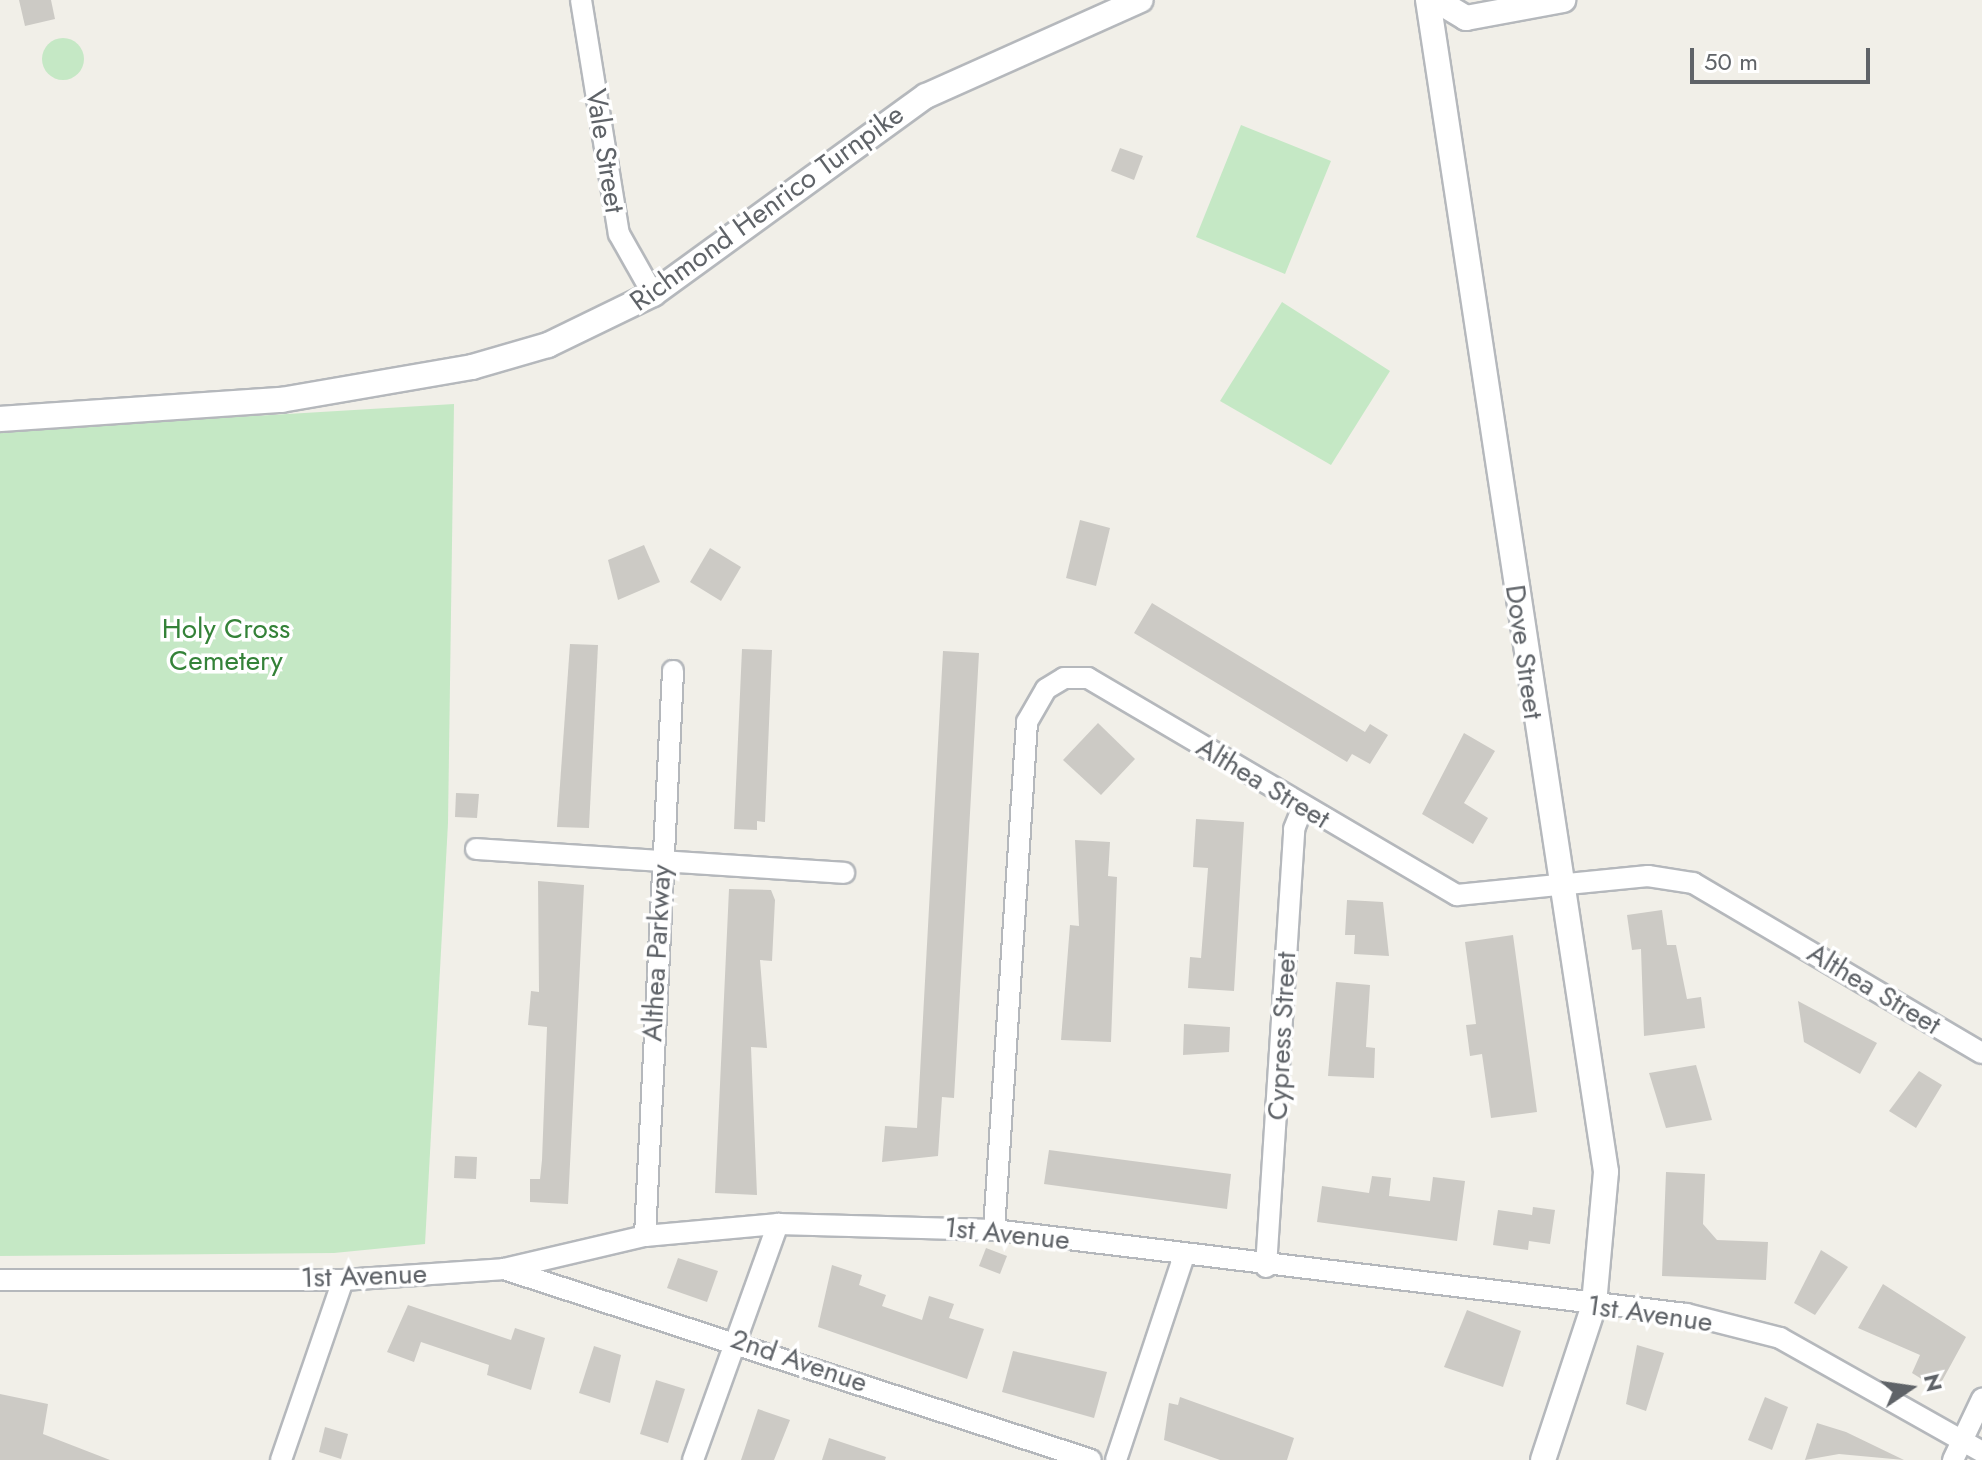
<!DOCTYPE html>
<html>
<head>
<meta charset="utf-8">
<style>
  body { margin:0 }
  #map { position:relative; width:1982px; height:1460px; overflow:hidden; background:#f1efe8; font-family:Jost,sans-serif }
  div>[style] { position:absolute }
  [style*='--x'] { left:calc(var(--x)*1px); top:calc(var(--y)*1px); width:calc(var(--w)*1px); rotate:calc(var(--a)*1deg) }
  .green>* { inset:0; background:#c5e8c5 }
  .round { border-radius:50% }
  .building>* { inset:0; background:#cccac5 }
  .roads { filter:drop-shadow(2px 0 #b5b8bc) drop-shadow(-2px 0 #b5b8bc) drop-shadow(0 2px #b5b8bc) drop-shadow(0 -2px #b5b8bc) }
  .minor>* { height:20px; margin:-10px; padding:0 10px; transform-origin:10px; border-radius:10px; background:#fff }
  .tertiary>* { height:24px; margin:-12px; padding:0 12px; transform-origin:12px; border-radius:12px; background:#fff }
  span { translate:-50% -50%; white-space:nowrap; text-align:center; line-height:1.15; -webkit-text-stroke:7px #fff; paint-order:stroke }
  .street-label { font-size:28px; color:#5f6368 }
  .park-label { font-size:28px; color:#348238 }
  .north { position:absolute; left:1870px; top:1348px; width:80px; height:80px; -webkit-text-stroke:6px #fff; paint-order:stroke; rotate:77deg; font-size:22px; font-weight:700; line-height:32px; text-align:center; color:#5f6368 }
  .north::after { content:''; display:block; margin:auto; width:28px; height:36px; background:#5f6368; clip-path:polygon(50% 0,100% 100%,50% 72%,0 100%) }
  .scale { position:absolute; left:1690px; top:48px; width:180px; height:36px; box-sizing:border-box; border:4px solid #5f6368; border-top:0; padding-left:10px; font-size:24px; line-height:28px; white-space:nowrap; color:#5f6368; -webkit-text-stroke:6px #fff; paint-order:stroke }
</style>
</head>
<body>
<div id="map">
  <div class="green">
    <i class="round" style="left:42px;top:38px;width:42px;height:42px"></i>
    <i style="clip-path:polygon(1241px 125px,1331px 161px,1285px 274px,1196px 237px)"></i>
    <i style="clip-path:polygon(1282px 302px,1390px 371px,1331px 465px,1220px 401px)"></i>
    <i style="clip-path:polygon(454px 404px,448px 823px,425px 1244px,334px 1253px,0 1256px,0 431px)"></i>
  </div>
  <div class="building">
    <i style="clip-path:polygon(19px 0,51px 0,55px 19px,25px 26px)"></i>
    <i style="clip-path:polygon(1120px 148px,1143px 156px,1134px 180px,1111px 171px)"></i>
    <i style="clip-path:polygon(1080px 520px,1110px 528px,1096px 586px,1066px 578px)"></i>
    <i style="clip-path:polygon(644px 545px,660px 582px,618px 600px,608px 560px)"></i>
    <i style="clip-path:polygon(710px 548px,741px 567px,721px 601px,690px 582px)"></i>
    <i style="clip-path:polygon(1152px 603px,1365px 732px,1370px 724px,1388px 735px,1370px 764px,1352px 754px,1347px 762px,1134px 633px)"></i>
    <i style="clip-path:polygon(570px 644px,598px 645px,589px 828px,557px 827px)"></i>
    <i style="clip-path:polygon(742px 649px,772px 650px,765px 822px,757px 821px,757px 830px,734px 829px)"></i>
    <i style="clip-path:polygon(943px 651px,979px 653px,954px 1098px,942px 1097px,938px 1156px,882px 1162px,885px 1126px,917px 1128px)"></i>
    <i style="clip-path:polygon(1098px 723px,1135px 759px,1101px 795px,1063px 760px)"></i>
    <i style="clip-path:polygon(1464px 733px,1495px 751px,1464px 803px,1488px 818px,1473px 844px,1422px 814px)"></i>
    <i style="clip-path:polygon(456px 793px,479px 794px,477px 818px,455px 817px)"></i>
    <i style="clip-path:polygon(1196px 819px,1244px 822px,1234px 991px,1188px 988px,1190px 957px,1201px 958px,1208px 868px,1193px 867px)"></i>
    <i style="clip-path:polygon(1075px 840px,1110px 842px,1108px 876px,1117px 877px,1111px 1042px,1061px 1040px,1070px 925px,1079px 926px)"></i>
    <i style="clip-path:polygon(538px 881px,584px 885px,568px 1204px,530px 1202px,530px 1179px,540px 1179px,542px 1160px,547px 1027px,528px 1025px,531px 991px,539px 992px)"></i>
    <i style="clip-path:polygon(729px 889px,771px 890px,775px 900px,772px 961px,760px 960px,767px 1048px,751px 1047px,757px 1195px,715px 1193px)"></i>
    <i style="clip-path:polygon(1347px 900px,1383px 902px,1389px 956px,1354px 954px,1355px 935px,1345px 935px)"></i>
    <i style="clip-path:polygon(1662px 910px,1667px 945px,1676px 945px,1687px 999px,1701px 997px,1705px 1028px,1644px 1036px,1641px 949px,1632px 950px,1627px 915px)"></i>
    <i style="clip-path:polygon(1513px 935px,1537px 1112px,1491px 1118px,1482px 1054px,1470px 1056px,1466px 1025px,1476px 1024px,1465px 942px)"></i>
    <i style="clip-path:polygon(1336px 982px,1370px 985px,1366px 1047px,1375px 1048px,1374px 1078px,1328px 1076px)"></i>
    <i style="clip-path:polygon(1798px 1001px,1877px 1043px,1860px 1074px,1804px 1042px)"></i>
    <i style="clip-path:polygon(1184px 1024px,1230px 1027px,1229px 1052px,1183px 1055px)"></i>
    <i style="clip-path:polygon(1696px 1065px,1712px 1120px,1666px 1128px,1649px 1073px)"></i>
    <i style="clip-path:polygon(1919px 1071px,1942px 1085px,1916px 1128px,1889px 1111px)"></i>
    <i style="clip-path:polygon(1049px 1150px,1231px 1174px,1227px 1209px,1044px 1184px)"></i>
    <i style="clip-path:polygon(455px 1156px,477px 1157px,476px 1179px,454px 1178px)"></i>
    <i style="clip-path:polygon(1666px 1172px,1705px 1174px,1703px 1224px,1717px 1240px,1768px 1242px,1766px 1280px,1662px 1276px)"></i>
    <i style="clip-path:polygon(1372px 1176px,1391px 1178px,1389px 1196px,1430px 1201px,1433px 1177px,1465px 1181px,1457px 1241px,1317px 1222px,1322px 1186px,1369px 1193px)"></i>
    <i style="clip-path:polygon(1533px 1207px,1555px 1210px,1550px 1244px,1529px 1241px,1528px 1250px,1493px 1245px,1498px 1210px,1532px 1215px)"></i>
    <i style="clip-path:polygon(986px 1248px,1007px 1256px,1000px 1274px,979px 1266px)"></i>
    <i style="clip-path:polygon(1821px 1250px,1848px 1267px,1815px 1315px,1794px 1303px)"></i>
    <i style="clip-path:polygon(678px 1258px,718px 1271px,707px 1302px,667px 1288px)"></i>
    <i style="clip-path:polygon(832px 1265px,862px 1275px,859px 1285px,886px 1295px,882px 1306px,922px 1320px,929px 1296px,954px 1304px,949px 1318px,984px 1329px,967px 1379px,818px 1327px)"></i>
    <i style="clip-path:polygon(1883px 1284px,1966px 1337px,1942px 1381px,1933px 1386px,1912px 1373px,1920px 1355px,1858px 1328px)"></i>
    <i style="clip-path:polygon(408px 1305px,511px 1340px,515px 1328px,545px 1338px,531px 1390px,487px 1375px,489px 1365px,421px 1342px,414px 1362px,387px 1352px)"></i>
    <i style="clip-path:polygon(1467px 1310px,1521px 1331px,1503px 1387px,1444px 1367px)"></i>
    <i style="clip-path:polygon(1637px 1345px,1664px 1353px,1646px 1411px,1626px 1404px)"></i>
    <i style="clip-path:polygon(594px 1346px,621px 1355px,610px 1403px,579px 1393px)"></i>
    <i style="clip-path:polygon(1013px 1351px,1107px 1372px,1094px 1418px,1002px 1392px)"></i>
    <i style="clip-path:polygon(656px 1380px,685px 1389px,668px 1443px,640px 1434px)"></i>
    <i style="clip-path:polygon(0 1394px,48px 1404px,43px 1434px,110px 1460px,0 1460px)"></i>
    <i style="clip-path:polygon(1180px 1397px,1294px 1438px,1287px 1460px,1220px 1460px,1164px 1440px,1169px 1403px,1178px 1405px)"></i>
    <i style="clip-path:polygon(1765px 1397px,1788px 1407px,1772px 1450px,1748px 1440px)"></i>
    <i style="clip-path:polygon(758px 1409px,790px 1420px,774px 1460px,741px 1460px)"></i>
    <i style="clip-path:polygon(1817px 1423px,1846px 1432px,1904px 1460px,1839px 1454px,1805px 1460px)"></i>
    <i style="clip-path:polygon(325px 1427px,348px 1434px,341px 1459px,319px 1452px)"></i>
    <i style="clip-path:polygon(829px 1438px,886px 1457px,885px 1460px,822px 1460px)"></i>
  </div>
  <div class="roads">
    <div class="minor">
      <i style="--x:581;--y:0;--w:237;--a:80.8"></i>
      <i style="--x:619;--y:234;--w:69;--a:60.5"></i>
      <i style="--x:476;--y:849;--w:369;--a:3.7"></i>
      <i style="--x:994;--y:1230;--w:509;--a:-86.28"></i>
      <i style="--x:1027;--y:722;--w:38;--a:-60"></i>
      <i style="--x:1046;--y:689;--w:21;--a:-31"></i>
      <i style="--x:1064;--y:678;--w:24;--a:0"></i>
      <i style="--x:1088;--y:678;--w:428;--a:30.5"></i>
      <i style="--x:1457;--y:895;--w:192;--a:-5.7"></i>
      <i style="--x:1648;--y:876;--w:46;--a:8.8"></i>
      <i style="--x:1693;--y:883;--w:335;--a:30.5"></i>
      <i style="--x:645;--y:1236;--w:566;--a:-87.16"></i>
      <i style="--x:1266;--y:1267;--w:439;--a:-86.3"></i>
      <i style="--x:1294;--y:829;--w:24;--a:-68"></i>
      <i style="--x:504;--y:1269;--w:617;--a:18.02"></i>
      <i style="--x:0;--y:1280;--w:343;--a:0"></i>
      <i style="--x:343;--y:1280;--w:161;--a:-3.9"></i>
      <i style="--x:504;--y:1269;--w:145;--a:-13.2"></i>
      <i style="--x:645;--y:1236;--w:134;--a:-5.2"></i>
      <i style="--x:778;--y:1224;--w:216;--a:1.6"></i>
      <i style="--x:994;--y:1230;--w:697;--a:6.92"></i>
      <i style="--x:1686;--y:1314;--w:97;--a:14.3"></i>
      <i style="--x:1780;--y:1338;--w:232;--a:29.4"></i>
      <i style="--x:281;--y:1460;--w:190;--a:-71"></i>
      <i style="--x:693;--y:1460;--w:251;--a:-70.2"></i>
      <i style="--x:1116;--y:1460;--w:215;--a:-71.6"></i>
      <i style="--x:1953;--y:1460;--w:68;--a:-64.6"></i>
    </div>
    <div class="tertiary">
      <i style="--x:1428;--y:0;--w:1185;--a:81.36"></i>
      <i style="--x:1606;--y:1172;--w:134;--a:95.2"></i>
      <i style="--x:1594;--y:1305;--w:163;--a:108.2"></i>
      <i style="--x:1436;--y:0;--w:35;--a:31"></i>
      <i style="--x:1466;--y:18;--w:99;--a:-10.5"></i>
      <i style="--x:0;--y:419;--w:282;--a:-3.9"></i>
      <i style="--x:281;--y:400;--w:194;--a:-9.8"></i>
      <i style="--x:472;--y:367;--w:79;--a:-16.1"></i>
      <i style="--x:548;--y:345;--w:117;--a:-25.9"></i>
      <i style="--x:653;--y:294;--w:337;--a:-36"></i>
      <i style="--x:926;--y:96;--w:235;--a:-24.1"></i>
    </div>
  </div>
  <div class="street-label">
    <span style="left:605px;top:151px;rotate:81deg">Vale Street</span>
    <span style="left:767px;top:208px;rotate:-36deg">Richmond Henrico Turnpike</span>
    <span style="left:1524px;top:652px;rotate:82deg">Dove Street</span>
    <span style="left:1263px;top:783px;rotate:31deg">Althea Street</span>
    <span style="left:657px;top:953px;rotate:-87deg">Althea Parkway</span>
    <span style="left:1874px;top:989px;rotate:31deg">Althea Street</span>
    <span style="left:1282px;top:1036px;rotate:-87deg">Cypress Street</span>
    <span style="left:1007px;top:1234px;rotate:6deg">1st Avenue</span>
    <span style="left:364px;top:1276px;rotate:-2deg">1st Avenue</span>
    <span style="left:1650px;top:1314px;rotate:8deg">1st Avenue</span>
    <span style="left:799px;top:1361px;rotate:19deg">2nd Avenue</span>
  </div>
  <div class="park-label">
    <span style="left:226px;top:645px">Holy Cross<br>Cemetery</span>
  </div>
  <div class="north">N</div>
  <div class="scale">50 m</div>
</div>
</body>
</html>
